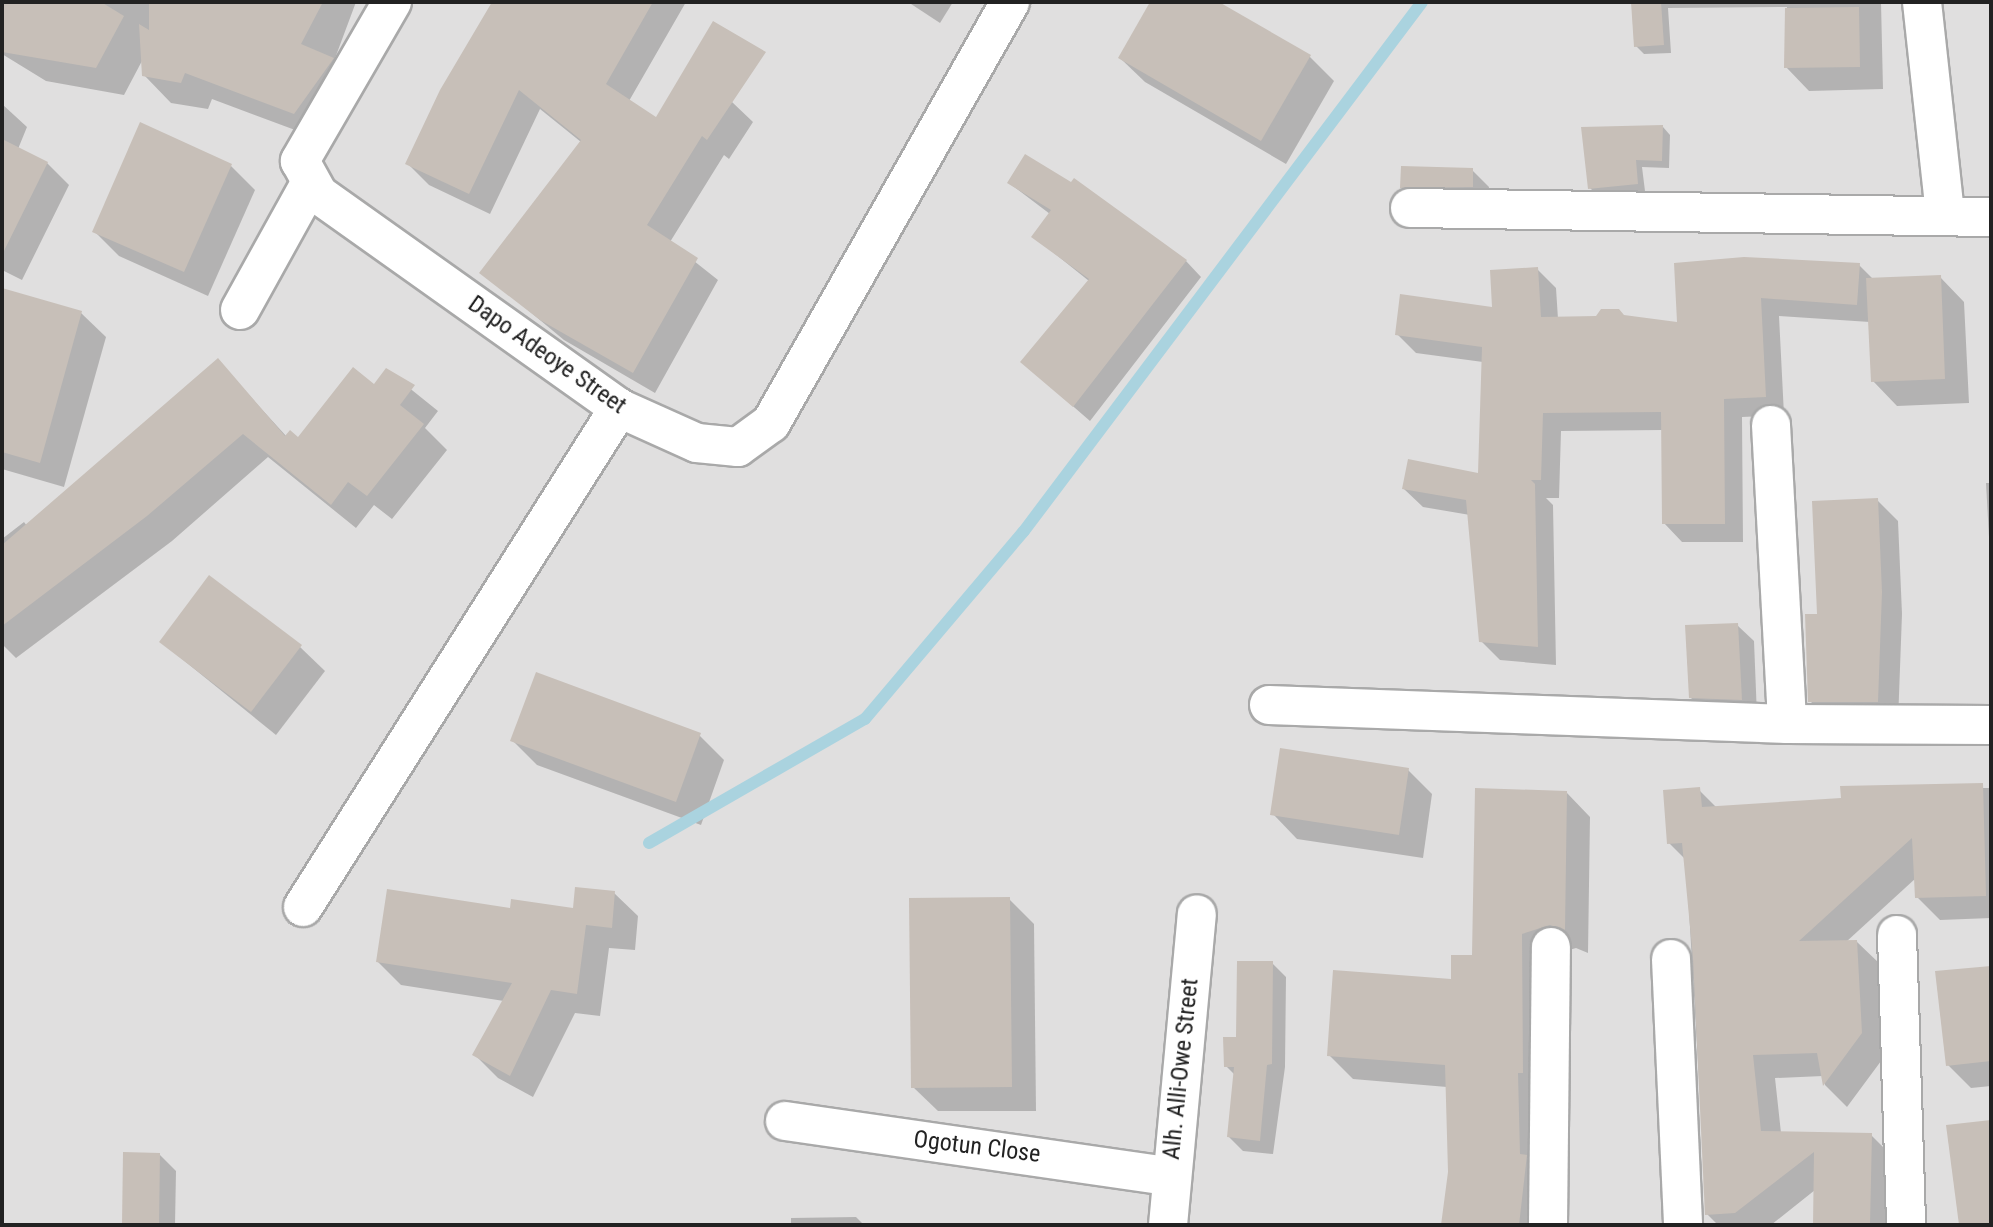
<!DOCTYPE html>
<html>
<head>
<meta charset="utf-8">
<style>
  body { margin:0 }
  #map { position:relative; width:1993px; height:1227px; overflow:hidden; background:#f2efe9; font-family:"Roboto Condensed",sans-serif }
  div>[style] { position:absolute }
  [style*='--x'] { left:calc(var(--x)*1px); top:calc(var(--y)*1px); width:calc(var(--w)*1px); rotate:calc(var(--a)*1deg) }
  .residential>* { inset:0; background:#e0dfdf }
  .shadow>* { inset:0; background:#0003 }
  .stream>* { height:12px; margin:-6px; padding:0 6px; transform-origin:6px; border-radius:6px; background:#aad3df }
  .building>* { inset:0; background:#c7bfb8 }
  .roads { filter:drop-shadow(2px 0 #a9a9a9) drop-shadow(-2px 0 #a9a9a9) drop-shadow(0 2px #a9a9a9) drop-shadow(0 -2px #a9a9a9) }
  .street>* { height:38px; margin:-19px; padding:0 19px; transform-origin:19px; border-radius:19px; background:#fff }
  span { translate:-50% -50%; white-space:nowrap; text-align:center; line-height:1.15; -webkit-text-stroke:6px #fff; paint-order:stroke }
  .street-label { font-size:24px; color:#222 }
  .frame { position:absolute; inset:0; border:4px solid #222; pointer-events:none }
</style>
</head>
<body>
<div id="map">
  <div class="residential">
    <i style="clip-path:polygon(2px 2px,1991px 2px,1991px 1225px,2px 1225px)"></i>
  </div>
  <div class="shadow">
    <i style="clip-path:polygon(2px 2px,356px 2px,334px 61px,360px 87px,322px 140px,212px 99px,208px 109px,171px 103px,144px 75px,143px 59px,124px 95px,46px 81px,2px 54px)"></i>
    <i style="clip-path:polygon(494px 2px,686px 2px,629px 101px,657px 119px,732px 102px,753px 122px,729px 159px,724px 155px,670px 242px,718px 280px,655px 393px,564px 340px,482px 272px,581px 142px,540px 109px,490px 214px,429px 185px,408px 164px)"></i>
    <i style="clip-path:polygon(908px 2px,953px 2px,940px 23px)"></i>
    <i style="clip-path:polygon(1152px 2px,1215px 2px,1309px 56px,1334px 81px,1286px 164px,1145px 82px,1120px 58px)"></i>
    <i style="clip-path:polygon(1633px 2px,1881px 2px,1883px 89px,1809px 91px,1786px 67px,1787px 7px,1668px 8px,1671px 53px,1644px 54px,1636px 46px)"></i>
    <i style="clip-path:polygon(2px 104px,27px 127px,18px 149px,47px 163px,69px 185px,22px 280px,2px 270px)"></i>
    <i style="clip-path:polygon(1663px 127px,1670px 135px,1669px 168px,1642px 167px,1645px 191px,1598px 196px,1590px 188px)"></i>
    <i style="clip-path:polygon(231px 166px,255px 190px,208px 296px,119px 256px,94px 231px)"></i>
    <i style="clip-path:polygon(1472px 170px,1489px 187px,1488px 203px,1419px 204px,1402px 188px)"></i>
    <i style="clip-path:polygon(1009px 183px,1186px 261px,1201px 277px,1090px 421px,1022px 362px,1089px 281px,1034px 237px,1050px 214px)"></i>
    <i style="clip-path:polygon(1859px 265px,1874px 280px,1940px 277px,1964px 302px,1969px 403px,1897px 406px,1873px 381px,1870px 322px,1779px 316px,1784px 415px,1742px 417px,1743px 542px,1682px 542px,1664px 523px,1663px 430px,1561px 431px,1559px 498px,1546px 498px,1553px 505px,1556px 665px,1500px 660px,1481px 641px,1470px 515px,1423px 507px,1404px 489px,1480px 475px,1483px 362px,1416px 353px,1397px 334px,1494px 310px,1537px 269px,1556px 288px,1558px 319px,1625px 317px,1679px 324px)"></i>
    <i style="clip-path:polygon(2px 290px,81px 313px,106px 337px,64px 487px,2px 469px)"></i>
    <i style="clip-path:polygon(218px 361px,287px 437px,298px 440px,374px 386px,387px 370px,438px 411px,425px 428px,447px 450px,392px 519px,374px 505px,356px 528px,268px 457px,172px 541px,16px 658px,2px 644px,2px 539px,24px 522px,27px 526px)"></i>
    <i style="clip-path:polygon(1986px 483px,1991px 483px,1991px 556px,1990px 555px)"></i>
    <i style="clip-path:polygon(1877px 500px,1898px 521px,1902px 614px,1898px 722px,1831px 722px,1810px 701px,1819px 616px)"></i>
    <i style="clip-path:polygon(1737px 625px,1754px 641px,1757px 716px,1707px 714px,1691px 698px)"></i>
    <i style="clip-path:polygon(161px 642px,300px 647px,325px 671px,276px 735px)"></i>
    <i style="clip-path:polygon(699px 735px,724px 760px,701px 825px,537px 765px,513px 741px)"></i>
    <i style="clip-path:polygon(1408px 770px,1432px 794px,1423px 858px,1297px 839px,1273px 814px)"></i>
    <i style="clip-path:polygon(1842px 788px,1991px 788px,1991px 918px,1940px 920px,1917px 897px,1916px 878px,1846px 942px,1857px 942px,1880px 964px,1884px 1057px,1847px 1107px,1825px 1085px,1823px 1076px,1775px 1078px,1781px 1133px,1871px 1135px,1893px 1157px,1893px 1225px,1815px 1225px,1815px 1190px,1771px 1225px,1718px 1225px,1707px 1214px,1686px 860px,1669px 843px,1699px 790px,1717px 808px,1843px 800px)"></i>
    <i style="clip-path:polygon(1567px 793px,1590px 817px,1588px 953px,1576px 948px,1545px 957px,1545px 1225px,1443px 1225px,1450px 1172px,1447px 1087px,1353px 1079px,1329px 1055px,1453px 981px,1474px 957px)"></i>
    <i style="clip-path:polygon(614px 893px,638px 916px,635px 950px,609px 948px,600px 1016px,575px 1013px,533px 1097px,498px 1078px,475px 1055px,504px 1001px,401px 985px,378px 962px,575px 910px)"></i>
    <i style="clip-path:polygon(1009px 899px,1034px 924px,1036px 1111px,938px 1111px,913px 1087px)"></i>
    <i style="clip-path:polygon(1272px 963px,1286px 977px,1285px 1067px,1273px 1154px,1243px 1151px,1229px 1137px,1235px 1075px,1226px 1066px)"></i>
    <i style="clip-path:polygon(1991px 968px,1991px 1086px,1971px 1088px,1948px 1065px)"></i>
    <i style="clip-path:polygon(160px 1155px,176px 1171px,175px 1225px,124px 1225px)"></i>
    <i style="clip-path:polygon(856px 1217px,864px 1225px,791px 1225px,791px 1218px)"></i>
  </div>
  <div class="stream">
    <i style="--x:649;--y:843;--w:249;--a:-29.9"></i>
    <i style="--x:865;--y:719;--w:246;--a:-49.8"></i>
    <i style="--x:1024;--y:531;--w:662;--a:-53.04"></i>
  </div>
  <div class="building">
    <i style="clip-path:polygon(2px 2px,101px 2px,124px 16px,96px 68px,2px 52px)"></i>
    <i style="clip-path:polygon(149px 2px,323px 2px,301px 44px,334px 58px,294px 114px,185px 73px,181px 83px,142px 76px,139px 24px,149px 30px)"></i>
    <i style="clip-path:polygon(492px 2px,653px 2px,606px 84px,656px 117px,713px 21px,766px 52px,707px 140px,702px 136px,647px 225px,698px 258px,633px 373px,540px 320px,479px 273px,581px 140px,519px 90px,469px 194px,405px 164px,440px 90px)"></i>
    <i style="clip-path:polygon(1150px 2px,1219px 2px,1311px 55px,1261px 141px,1118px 58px)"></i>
    <i style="clip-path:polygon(1631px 2px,1661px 2px,1664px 45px,1634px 47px)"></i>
    <i style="clip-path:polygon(1859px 7px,1860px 67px,1784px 68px,1785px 8px)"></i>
    <i style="clip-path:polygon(140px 122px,232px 164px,184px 272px,92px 232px)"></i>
    <i style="clip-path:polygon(1663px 125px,1662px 161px,1636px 160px,1638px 184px,1588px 189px,1581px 127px)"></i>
    <i style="clip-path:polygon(2px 139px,48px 162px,2px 255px)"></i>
    <i style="clip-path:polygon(1025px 154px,1071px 182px,1074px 178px,1187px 260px,1073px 407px,1020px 362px,1089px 279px,1031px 237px,1051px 210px,1007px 183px)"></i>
    <i style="clip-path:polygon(1401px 166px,1473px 168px,1473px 187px,1400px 188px)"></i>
    <i style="clip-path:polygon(1744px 257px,1860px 263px,1857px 305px,1761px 298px,1766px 397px,1724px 399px,1725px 524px,1662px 524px,1661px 412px,1543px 413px,1541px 480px,1531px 480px,1535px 484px,1538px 647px,1479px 642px,1466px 500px,1402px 489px,1408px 459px,1478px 473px,1482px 347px,1395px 335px,1400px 294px,1492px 307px,1490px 270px,1538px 267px,1541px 317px,1596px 316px,1601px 309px,1619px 309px,1624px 315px,1677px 322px,1674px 263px)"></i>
    <i style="clip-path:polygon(1941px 275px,1945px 379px,1871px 382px,1866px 278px)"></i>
    <i style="clip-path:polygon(2px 288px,82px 311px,40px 463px,2px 452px)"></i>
    <i style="clip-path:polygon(218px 358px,285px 436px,290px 430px,298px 437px,353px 367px,374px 384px,386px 368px,415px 385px,400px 405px,424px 424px,367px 496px,348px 482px,331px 505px,243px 434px,147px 516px,2px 626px,2px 545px)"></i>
    <i style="clip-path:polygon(1878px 498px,1882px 592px,1878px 702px,1808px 702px,1805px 614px,1817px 614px,1812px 501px)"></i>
    <i style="clip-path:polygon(209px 575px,302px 645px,251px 712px,159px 642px)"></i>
    <i style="clip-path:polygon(1738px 623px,1742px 700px,1689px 698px,1685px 625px)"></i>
    <i style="clip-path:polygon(536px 672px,701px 733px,676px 802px,510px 741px)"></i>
    <i style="clip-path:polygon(1280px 748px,1409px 768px,1399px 835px,1270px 815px)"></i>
    <i style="clip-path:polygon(1983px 783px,1986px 896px,1915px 898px,1912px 838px,1799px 941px,1857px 940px,1862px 1033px,1823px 1086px,1817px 1053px,1753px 1055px,1761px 1131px,1872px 1133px,1870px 1225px,1813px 1225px,1814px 1152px,1735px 1213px,1705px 1215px,1693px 958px,1682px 843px,1667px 844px,1663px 790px,1700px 787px,1702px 807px,1841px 798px,1840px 786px)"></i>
    <i style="clip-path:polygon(1475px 788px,1567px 791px,1565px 930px,1550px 925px,1522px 934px,1523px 1073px,1518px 1073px,1520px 1154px,1527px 1155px,1519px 1225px,1441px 1225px,1448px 1172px,1445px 1065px,1327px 1056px,1333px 970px,1451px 979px,1451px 955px,1472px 955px)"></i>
    <i style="clip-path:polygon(575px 887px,615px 891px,612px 928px,586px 925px,577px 994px,551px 990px,510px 1076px,472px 1055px,512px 983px,376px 962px,387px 889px,510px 908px,511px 899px,573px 908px)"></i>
    <i style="clip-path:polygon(1010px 897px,1012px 1087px,911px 1088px,909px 898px)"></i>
    <i style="clip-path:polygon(1237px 961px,1273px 961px,1272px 1064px,1267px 1065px,1260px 1141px,1227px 1137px,1234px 1067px,1224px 1067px,1223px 1037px,1236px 1037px)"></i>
    <i style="clip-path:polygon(1991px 966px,1991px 1061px,1946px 1066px,1935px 971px)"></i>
    <i style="clip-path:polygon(1991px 1120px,1991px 1225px,1959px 1225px,1946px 1125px)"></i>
    <i style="clip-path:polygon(123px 1152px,160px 1153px,159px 1225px,122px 1225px)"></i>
  </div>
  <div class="roads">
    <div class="street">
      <i style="--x:392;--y:2;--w:184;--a:120.1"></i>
      <i style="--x:300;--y:161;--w:38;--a:61"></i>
      <i style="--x:318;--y:194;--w:369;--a:35.4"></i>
      <i style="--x:619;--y:408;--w:85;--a:24.2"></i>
      <i style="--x:697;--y:443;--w:41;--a:5.6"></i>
      <i style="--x:738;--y:447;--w:41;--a:-36"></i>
      <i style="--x:771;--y:423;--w:484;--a:-60.4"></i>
      <i style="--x:1922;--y:2;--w:213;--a:83.8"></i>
      <i style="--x:1410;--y:208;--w:581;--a:0.89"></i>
      <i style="--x:240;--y:310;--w:146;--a:-61"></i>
      <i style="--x:1771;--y:425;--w:299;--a:86.9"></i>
      <i style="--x:1269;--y:705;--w:518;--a:2.1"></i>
      <i style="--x:1787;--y:724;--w:204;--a:0.3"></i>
      <i style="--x:303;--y:907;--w:591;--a:-57.66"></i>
      <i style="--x:1897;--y:935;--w:290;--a:88.2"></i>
      <i style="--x:1671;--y:959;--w:266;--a:87.4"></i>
      <i style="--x:785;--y:1121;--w:388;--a:8.2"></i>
      <i style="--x:1168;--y:1225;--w:312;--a:-84.7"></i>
      <i style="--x:1548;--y:1225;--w:278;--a:-89.4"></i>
    </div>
  </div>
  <div class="street-label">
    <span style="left:547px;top:355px;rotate:35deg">Dapo Adeoye Street</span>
    <span style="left:1181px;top:1069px;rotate:-84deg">Alh. Alli-Owe Street</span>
    <span style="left:977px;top:1147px;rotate:7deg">Ogotun Close</span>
  </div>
  <div class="frame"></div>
</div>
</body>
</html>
